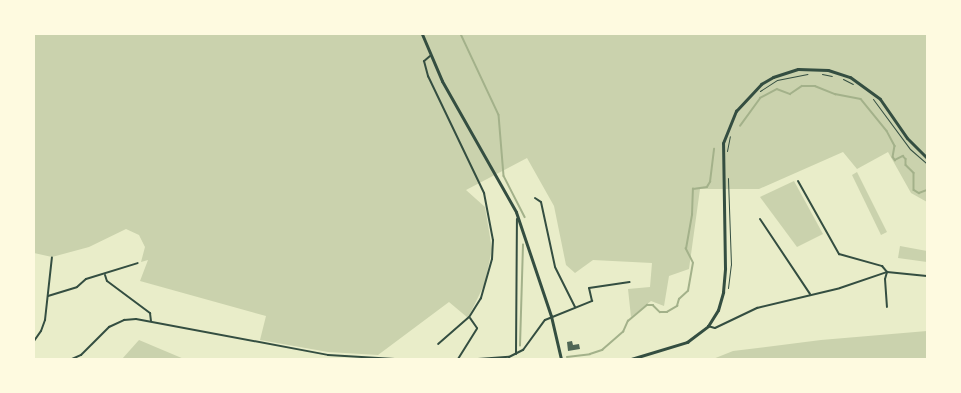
<!DOCTYPE html>
<html>
<head>
<meta charset="utf-8">
<style>
  body { margin:0 }
  #map { position:relative; width:961px; height:393px; overflow:hidden; background:#e9edc9; font-family:"DejaVu Sans",sans-serif }
  div>[style] { position:absolute }
  [style*='--x'] { left:calc(var(--x)*1px); top:calc(var(--y)*1px); width:calc(var(--w)*1px); rotate:calc(var(--a)*1deg) }
  .green>* { inset:0; background:#cad2ad }
  .stream>* { height:1.5px; margin:-0.75px; padding:0 0.75px; transform-origin:0.75px; border-radius:0.75px; background:#a3b18a }
  .building>* { inset:0; background:#4f6655 }
  .path>* { height:1px; margin:-0.5px; padding:0 0.5px; transform-origin:0.5px; border-radius:0.5px; background:#344e41 }
  .minor>* { height:2px; margin:-1px; padding:0 1px; transform-origin:1px; border-radius:1px; background:#344e41 }
  .secondary>* { height:3px; margin:-1.5px; padding:0 1.5px; transform-origin:1.5px; border-radius:1.5px; background:#344e41 }
  span { translate:-50% -50%; white-space:nowrap; text-align:center; line-height:1.15; -webkit-text-stroke:3px #fefae0; paint-order:stroke }
  .frame { position:absolute; inset:0; border:35px solid #fefae0; pointer-events:none }
</style>
</head>
<body>
<div id="map">
  <div class="green">
    <i style="clip-path:polygon(34px 34px,927px 34px,927px 202px,911px 193px,888px 152px,857px 169px,843px 152px,759px 189px,700px 189px,689px 269px,669px 276px,664px 306px,651px 301px,631px 317px,628px 289px,650px 287px,652px 263px,593px 260px,575px 273px,566px 265px,554px 206px,527px 158px,466px 190px,485px 207px,492px 249px,485px 283px,468px 318px,449px 302px,378px 355px,328px 352px,260px 340px,266px 316px,140px 281px,148px 260px,141px 262px,145px 247px,139px 235px,126px 229px,89px 247px,52px 257px,34px 253px)"></i>
    <i style="clip-path:polygon(857px 172px,887px 232px,881px 235px,852px 175px)"></i>
    <i style="clip-path:polygon(794px 181px,823px 234px,797px 247px,760px 197px)"></i>
    <i style="clip-path:polygon(900px 246px,927px 251px,927px 262px,898px 258px)"></i>
    <i style="clip-path:polygon(927px 331px,927px 359px,713px 359px,733px 351px,821px 340px)"></i>
    <i style="clip-path:polygon(139px 340px,184px 359px,122px 359px)"></i>
  </div>
  <div class="stream">
    <i style="--x:461;--y:34;--w:89;--a:64.9"></i>
    <i style="--x:499;--y:115;--w:61;--a:85.3"></i>
    <i style="--x:504;--y:176;--w:46;--a:62.9"></i>
    <i style="--x:740;--y:126;--w:34;--a:-54"></i>
    <i style="--x:760;--y:98;--w:19;--a:-28"></i>
    <i style="--x:777;--y:89;--w:14;--a:21"></i>
    <i style="--x:790;--y:94;--w:14;--a:-34"></i>
    <i style="--x:802;--y:86;--w:13;--a:0"></i>
    <i style="--x:815;--y:86;--w:22;--a:22"></i>
    <i style="--x:835;--y:94;--w:26;--a:11"></i>
    <i style="--x:861;--y:99;--w:41;--a:50.9"></i>
    <i style="--x:887;--y:131;--w:17;--a:62"></i>
    <i style="--x:895;--y:146;--w:11;--a:100"></i>
    <i style="--x:893;--y:157;--w:4;--a:56"></i>
    <i style="--x:895;--y:160;--w:9;--a:-27"></i>
    <i style="--x:903;--y:156;--w:4;--a:45"></i>
    <i style="--x:906;--y:159;--w:6;--a:90"></i>
    <i style="--x:906;--y:165;--w:11;--a:45"></i>
    <i style="--x:914;--y:173;--w:17;--a:90"></i>
    <i style="--x:914;--y:190;--w:6;--a:31"></i>
    <i style="--x:919;--y:193;--w:9;--a:-21"></i>
    <i style="--x:520;--y:346;--w:101;--a:-88.3"></i>
    <i style="--x:567;--y:357;--w:23;--a:-7"></i>
    <i style="--x:590;--y:354;--w:13;--a:-18"></i>
    <i style="--x:602;--y:350;--w:28;--a:-41"></i>
    <i style="--x:623;--y:332;--w:12;--a:-66"></i>
    <i style="--x:628;--y:321;--w:25;--a:-40"></i>
    <i style="--x:647;--y:305;--w:6;--a:0"></i>
    <i style="--x:653;--y:305;--w:10;--a:45"></i>
    <i style="--x:660;--y:312;--w:7;--a:0"></i>
    <i style="--x:667;--y:312;--w:12;--a:-31"></i>
    <i style="--x:677;--y:306;--w:7;--a:-74"></i>
    <i style="--x:679;--y:299;--w:12;--a:-42"></i>
    <i style="--x:688;--y:291;--w:28;--a:-80"></i>
    <i style="--x:693;--y:263;--w:16;--a:-117"></i>
    <i style="--x:686;--y:249;--w:35;--a:-80"></i>
    <i style="--x:692;--y:215;--w:26;--a:-88"></i>
    <i style="--x:693;--y:189;--w:14;--a:-8"></i>
    <i style="--x:707;--y:187;--w:6;--a:-59"></i>
    <i style="--x:710;--y:182;--w:33;--a:-83"></i>
  </div>
  <div class="building">
    <i style="clip-path:polygon(572px 341px,573px 345px,579px 344px,580px 349px,568px 351px,567px 342px)"></i>
  </div>
  <div class="path">
    <i style="--x:822;--y:74;--w:10;--a:11"></i>
    <i style="--x:843;--y:79;--w:11;--a:27"></i>
    <i style="--x:760;--y:91;--w:20;--a:-33"></i>
    <i style="--x:777;--y:80;--w:31;--a:-11"></i>
    <i style="--x:873;--y:99;--w:62;--a:53.5"></i>
    <i style="--x:910;--y:149;--w:23;--a:41"></i>
    <i style="--x:727;--y:151;--w:15;--a:-79"></i>
    <i style="--x:728;--y:288;--w:23;--a:-83"></i>
    <i style="--x:731;--y:265;--w:87;--a:-92"></i>
  </div>
  <div class="minor">
    <i style="--x:430;--y:56;--w:8;--a:140"></i>
    <i style="--x:424;--y:61;--w:16;--a:75"></i>
    <i style="--x:428;--y:76;--w:130;--a:64.4"></i>
    <i style="--x:484;--y:193;--w:48;--a:79.2"></i>
    <i style="--x:493;--y:240;--w:19;--a:93"></i>
    <i style="--x:492;--y:259;--w:41;--a:105.8"></i>
    <i style="--x:481;--y:298;--w:22;--a:122"></i>
    <i style="--x:469;--y:317;--w:41;--a:138.9"></i>
    <i style="--x:798;--y:181;--w:84;--a:60.7"></i>
    <i style="--x:839;--y:254;--w:45;--a:15.6"></i>
    <i style="--x:882;--y:266;--w:8;--a:50"></i>
    <i style="--x:887;--y:272;--w:7;--a:106"></i>
    <i style="--x:885;--y:279;--w:28;--a:86"></i>
    <i style="--x:535;--y:198;--w:7;--a:34"></i>
    <i style="--x:541;--y:202;--w:66;--a:77.8"></i>
    <i style="--x:555;--y:267;--w:45;--a:63.4"></i>
    <i style="--x:760;--y:219;--w:90;--a:56.3"></i>
    <i style="--x:105;--y:275;--w:6;--a:72"></i>
    <i style="--x:107;--y:281;--w:54;--a:36.7"></i>
    <i style="--x:150;--y:313;--w:8;--a:83"></i>
    <i style="--x:48;--y:296;--w:30;--a:-17"></i>
    <i style="--x:77;--y:287;--w:12;--a:-42"></i>
    <i style="--x:86;--y:279;--w:54;--a:-17.1"></i>
    <i style="--x:708;--y:326;--w:7;--a:16"></i>
    <i style="--x:715;--y:328;--w:47;--a:-25.5"></i>
    <i style="--x:757;--y:308;--w:85;--a:-13.5"></i>
    <i style="--x:840;--y:288;--w:50;--a:-18.8"></i>
    <i style="--x:887;--y:272;--w:40;--a:5.7"></i>
    <i style="--x:34;--y:341;--w:12;--a:-55"></i>
    <i style="--x:41;--y:331;--w:12;--a:-70"></i>
    <i style="--x:45;--y:320;--w:63;--a:-83.7"></i>
    <i style="--x:516;--y:354;--w:135;--a:-89.6"></i>
    <i style="--x:72;--y:359;--w:10;--a:-24"></i>
    <i style="--x:81;--y:355;--w:40;--a:-45"></i>
    <i style="--x:109;--y:327;--w:17;--a:-25"></i>
    <i style="--x:124;--y:320;--w:12;--a:-5"></i>
    <i style="--x:136;--y:319;--w:195;--a:10.6"></i>
    <i style="--x:328;--y:355;--w:67;--a:3.4"></i>
    <i style="--x:458;--y:359;--w:36;--a:-58"></i>
    <i style="--x:477;--y:328;--w:12;--a:-125"></i>
    <i style="--x:478;--y:359;--w:31;--a:-4"></i>
    <i style="--x:509;--y:357;--w:16;--a:-27"></i>
    <i style="--x:523;--y:350;--w:37;--a:-54"></i>
    <i style="--x:545;--y:320;--w:51;--a:-22"></i>
    <i style="--x:592;--y:301;--w:13;--a:-103"></i>
    <i style="--x:589;--y:288;--w:41;--a:-8.3"></i>
  </div>
  <div class="secondary">
    <i style="--x:422;--y:34;--w:51;--a:66.9"></i>
    <i style="--x:442;--y:81;--w:150;--a:60.5"></i>
    <i style="--x:516;--y:212;--w:110;--a:71.4"></i>
    <i style="--x:551;--y:316;--w:44;--a:76.9"></i>
    <i style="--x:631;--y:359;--w:59;--a:-16.9"></i>
    <i style="--x:687;--y:342;--w:26;--a:-37"></i>
    <i style="--x:708;--y:326;--w:19;--a:-58"></i>
    <i style="--x:718;--y:310;--w:19;--a:-74"></i>
    <i style="--x:723;--y:292;--w:24;--a:-85"></i>
    <i style="--x:725;--y:268;--w:125;--a:-90.9"></i>
    <i style="--x:723;--y:143;--w:35;--a:-68"></i>
    <i style="--x:736;--y:111;--w:37;--a:-47"></i>
    <i style="--x:761;--y:84;--w:14;--a:-30"></i>
    <i style="--x:773;--y:77;--w:26;--a:-18"></i>
    <i style="--x:798;--y:69;--w:30;--a:2"></i>
    <i style="--x:828;--y:70;--w:23;--a:18"></i>
    <i style="--x:850;--y:77;--w:37;--a:36"></i>
    <i style="--x:880;--y:99;--w:47;--a:55.3"></i>
    <i style="--x:907;--y:138;--w:28;--a:45"></i>
  </div>
  <div class="frame"></div>
</div>
</body>
</html>
